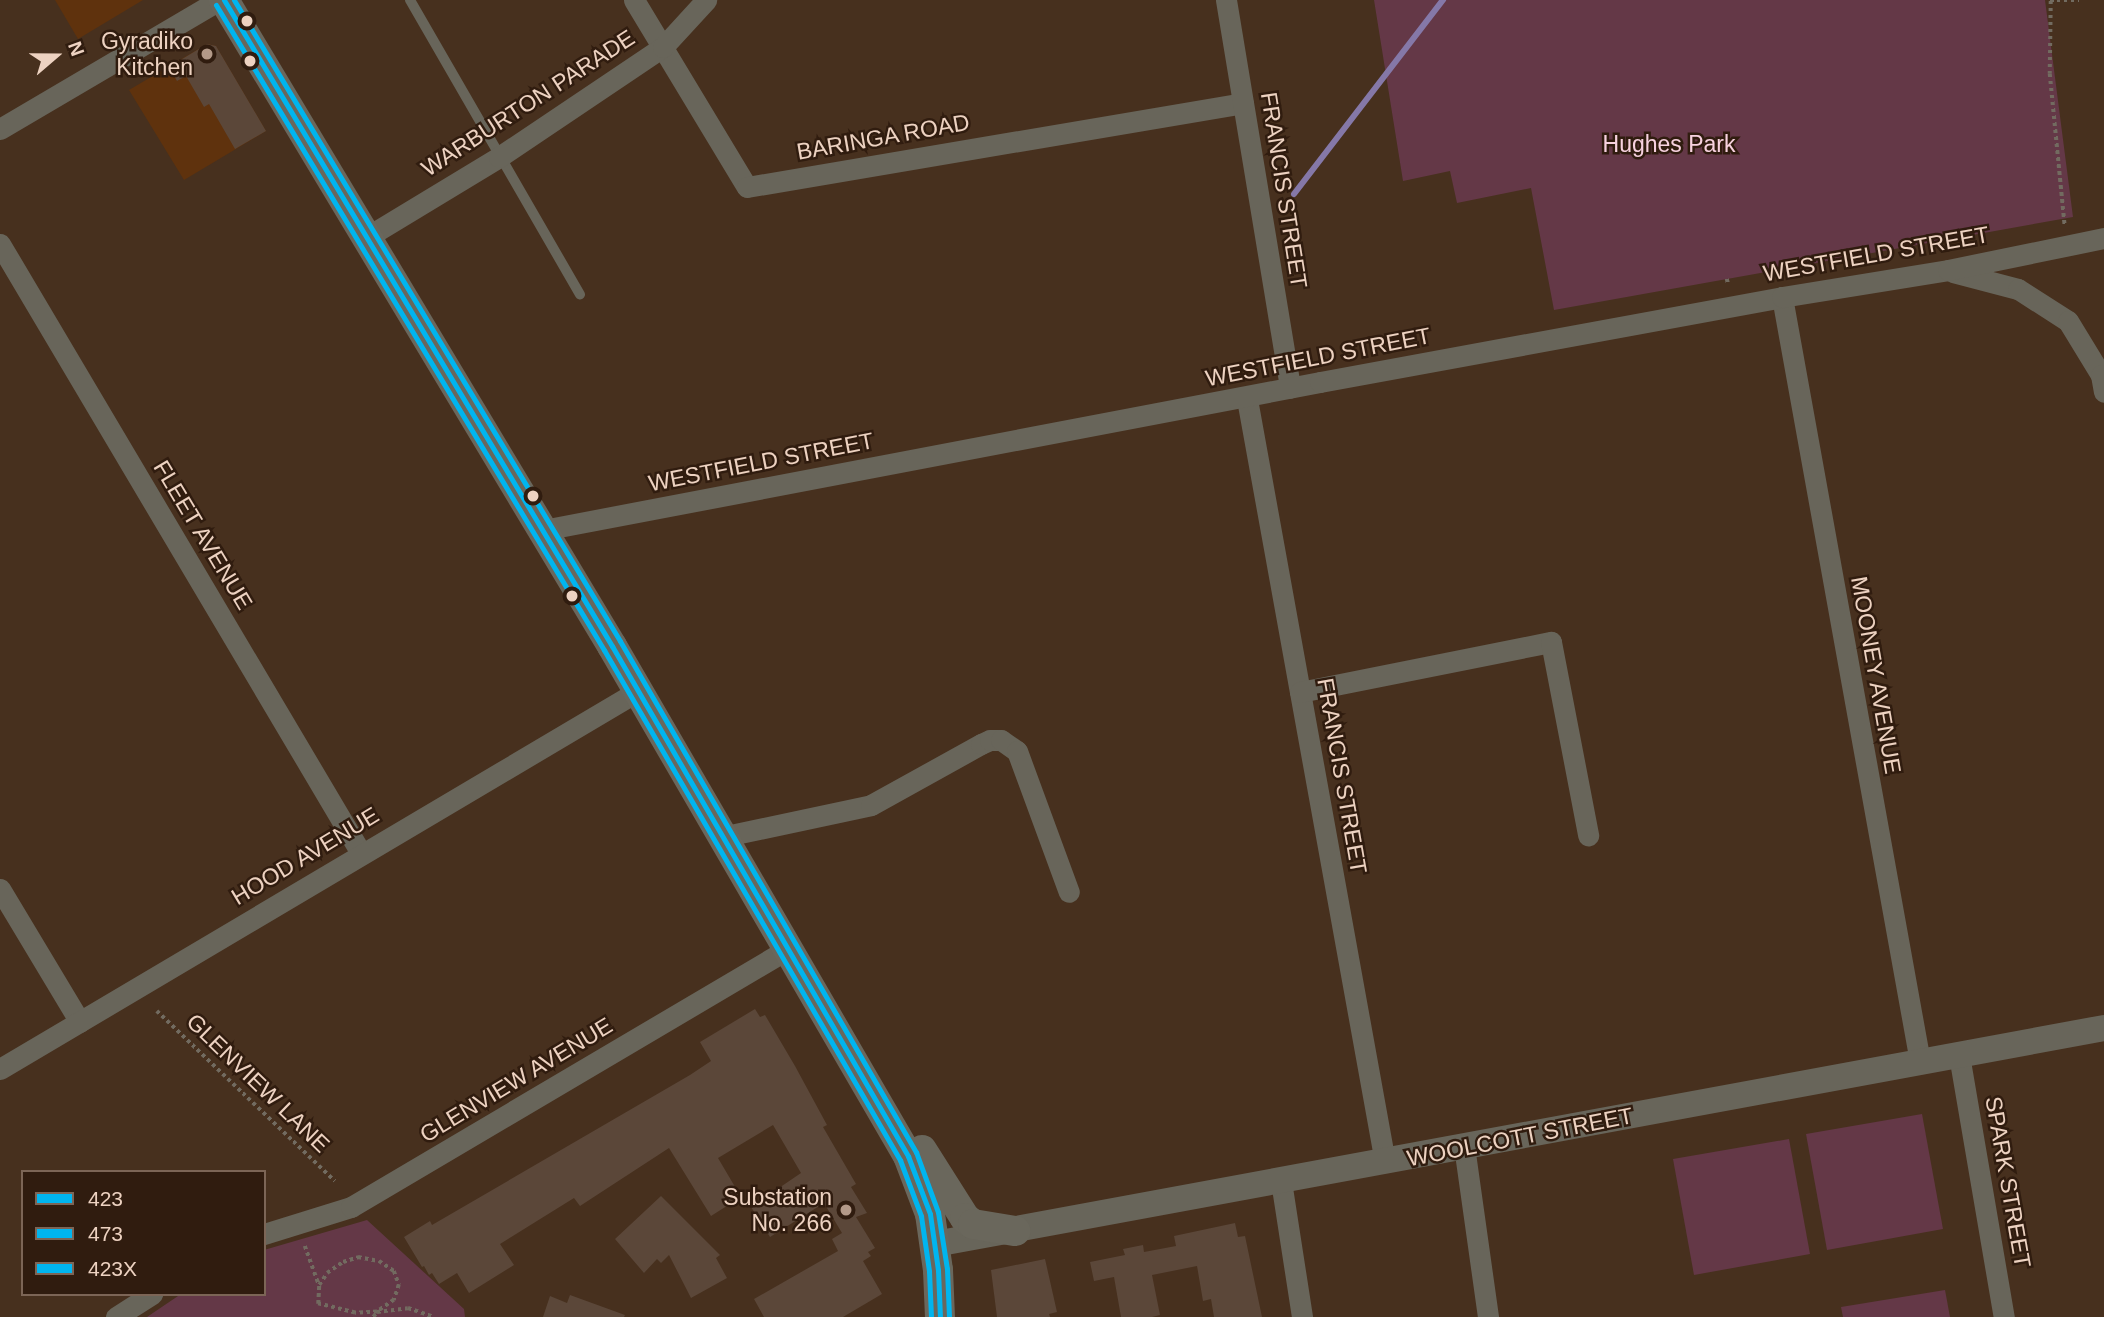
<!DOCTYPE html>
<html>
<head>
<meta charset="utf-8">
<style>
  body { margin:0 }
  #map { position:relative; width:2104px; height:1317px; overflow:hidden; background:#47301e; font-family:Arial,sans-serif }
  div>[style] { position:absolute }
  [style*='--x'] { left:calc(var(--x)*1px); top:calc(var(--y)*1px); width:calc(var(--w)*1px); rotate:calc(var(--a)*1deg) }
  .built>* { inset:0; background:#5f320d }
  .green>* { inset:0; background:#643847 }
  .stream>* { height:6px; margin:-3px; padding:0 3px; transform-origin:3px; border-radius:3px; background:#8578a8 }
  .building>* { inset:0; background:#5b4739 }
  .path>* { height:3.5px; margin-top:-1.75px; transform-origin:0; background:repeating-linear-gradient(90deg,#726b60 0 3.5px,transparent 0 7px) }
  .service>* { height:10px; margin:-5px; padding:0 5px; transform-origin:5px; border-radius:5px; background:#68655a }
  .minor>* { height:21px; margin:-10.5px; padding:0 10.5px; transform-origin:10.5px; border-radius:10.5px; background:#68655a }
  .tertiary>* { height:26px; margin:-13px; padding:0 13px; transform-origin:13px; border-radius:13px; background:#68655a }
  .secondary>* { height:30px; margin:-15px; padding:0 15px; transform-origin:15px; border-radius:15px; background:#6a675c }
  .bus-1>* { height:5px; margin:-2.5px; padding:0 2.5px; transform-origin:2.5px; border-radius:2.5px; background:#00b5ef }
  .bus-2>* { height:5px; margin:-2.5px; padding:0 2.5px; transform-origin:2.5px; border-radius:2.5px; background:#00b5ef }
  .bus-3>* { height:5px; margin:-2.5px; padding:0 2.5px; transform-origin:2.5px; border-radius:2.5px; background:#00b5ef }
  .dots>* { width:19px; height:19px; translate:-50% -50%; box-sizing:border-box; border:4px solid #301c0f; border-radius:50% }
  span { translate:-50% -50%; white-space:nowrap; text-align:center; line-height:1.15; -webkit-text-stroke:5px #301c0f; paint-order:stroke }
  .poi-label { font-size:23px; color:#edd2c1 }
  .right { translate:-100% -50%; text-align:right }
  .street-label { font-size:23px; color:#edd2c1 }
  .park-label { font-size:23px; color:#f7d1df }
  .legend { position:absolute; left:21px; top:1170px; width:245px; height:126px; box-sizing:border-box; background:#301c0f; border:2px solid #7c6556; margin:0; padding:9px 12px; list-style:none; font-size:21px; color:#edd2c1 }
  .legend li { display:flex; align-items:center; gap:14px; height:35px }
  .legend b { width:35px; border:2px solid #7c6556 }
  .north { position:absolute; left:21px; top:21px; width:70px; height:70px; -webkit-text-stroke:5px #301c0f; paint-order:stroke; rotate:70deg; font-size:19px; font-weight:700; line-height:28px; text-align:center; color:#edd2c1 }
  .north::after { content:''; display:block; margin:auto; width:24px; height:32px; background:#edd2c1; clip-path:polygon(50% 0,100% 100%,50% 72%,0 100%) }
</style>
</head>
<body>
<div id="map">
  <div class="built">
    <i style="clip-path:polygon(55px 0,143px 0,78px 39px)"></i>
    <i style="clip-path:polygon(207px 44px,216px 46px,266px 131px,184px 180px,129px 90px)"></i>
  </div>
  <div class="green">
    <i style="clip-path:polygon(1374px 0,2045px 0,2073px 217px,1554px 310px,1531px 188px,1457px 203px,1450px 171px,1403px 181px)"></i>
    <i style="clip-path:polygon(1922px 1114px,1943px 1229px,1827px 1250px,1806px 1134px)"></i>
    <i style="clip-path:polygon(1789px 1139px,1810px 1254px,1694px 1275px,1673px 1159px)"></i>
    <i style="clip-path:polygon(367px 1220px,464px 1309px,465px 1317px,147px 1317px,181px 1294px,264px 1294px,264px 1250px)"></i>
    <i style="clip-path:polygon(1945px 1290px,1950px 1317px,1843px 1317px,1841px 1307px)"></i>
  </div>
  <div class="stream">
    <i style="--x:1294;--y:194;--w:245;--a:-52.5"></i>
  </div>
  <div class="building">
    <i style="clip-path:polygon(207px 44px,216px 46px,266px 131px,235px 149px,209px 104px,204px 107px,186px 76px,177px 81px,169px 67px)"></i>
    <i style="clip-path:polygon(755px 1009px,760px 1017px,765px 1015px,795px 1066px,827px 1125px,823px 1127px,856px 1184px,851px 1187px,867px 1213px,856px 1217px,875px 1248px,868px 1252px,871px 1256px,863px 1261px,882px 1294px,843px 1317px,764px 1317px,754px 1299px,838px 1251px,832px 1239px,842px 1233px,824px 1203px,770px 1237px,751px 1207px,801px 1173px,773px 1125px,718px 1158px,741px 1197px,711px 1216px,669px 1148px,580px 1206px,574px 1198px,500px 1244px,514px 1265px,469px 1293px,457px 1273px,439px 1284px,432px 1273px,429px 1275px,424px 1266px,422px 1267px,404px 1237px,430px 1221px,432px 1225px,690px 1075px,711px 1061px,700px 1042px)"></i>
    <i style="clip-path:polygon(661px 1196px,720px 1255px,716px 1258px,727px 1278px,691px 1298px,669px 1255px,661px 1263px,657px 1259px,644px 1273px,615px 1239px)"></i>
    <i style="clip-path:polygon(1235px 1223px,1238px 1237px,1245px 1236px,1262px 1317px,1214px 1317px,1211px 1299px,1203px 1301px,1197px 1266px,1152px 1275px,1160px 1315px,1152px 1317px,1121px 1317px,1114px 1277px,1094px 1281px,1090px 1262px,1125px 1255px,1123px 1249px,1143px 1245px,1144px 1252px,1176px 1246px,1174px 1236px)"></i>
    <i style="clip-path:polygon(1045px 1259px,1057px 1312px,1049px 1314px,1050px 1317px,997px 1317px,991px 1270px)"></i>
    <i style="clip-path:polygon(570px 1295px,625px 1315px,624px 1317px,543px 1317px,550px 1296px,567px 1303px)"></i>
  </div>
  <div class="path">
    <i style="--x:2050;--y:0;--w:29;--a:0"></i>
    <i style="--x:2051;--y:1;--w:73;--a:90.8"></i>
    <i style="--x:2050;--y:74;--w:153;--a:84.4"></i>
    <i style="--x:1727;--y:279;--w:4;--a:76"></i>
    <i style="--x:157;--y:1011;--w:246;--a:43.7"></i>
    <i style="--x:305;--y:1246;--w:41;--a:70.3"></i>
    <i style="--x:358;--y:1257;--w:21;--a:11"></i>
    <i style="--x:379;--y:1261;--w:18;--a:34"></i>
    <i style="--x:394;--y:1271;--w:15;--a:70"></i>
    <i style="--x:399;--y:1285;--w:16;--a:108"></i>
    <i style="--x:394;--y:1300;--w:21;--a:145"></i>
    <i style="--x:377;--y:1312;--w:22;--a:177"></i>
    <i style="--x:355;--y:1313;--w:38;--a:-166"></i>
    <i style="--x:318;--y:1304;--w:19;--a:-87"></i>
    <i style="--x:319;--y:1285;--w:14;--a:-56"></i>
    <i style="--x:327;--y:1273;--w:19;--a:-35"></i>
    <i style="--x:343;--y:1262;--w:16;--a:-18"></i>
    <i style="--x:373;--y:1317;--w:6;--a:-51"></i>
    <i style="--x:377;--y:1312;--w:31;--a:-7"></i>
    <i style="--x:408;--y:1308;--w:28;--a:19"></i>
  </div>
  <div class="service">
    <i style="--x:410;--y:0;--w:340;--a:60"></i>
  </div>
  <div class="minor">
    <i style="--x:634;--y:0;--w:218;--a:58.9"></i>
    <i style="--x:747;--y:187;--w:503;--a:-9.61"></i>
    <i style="--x:1226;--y:0;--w:393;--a:80.6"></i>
    <i style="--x:0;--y:129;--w:254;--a:-30.5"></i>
    <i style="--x:367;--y:237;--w:154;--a:-31.2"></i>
    <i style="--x:499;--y:157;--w:197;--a:-33.9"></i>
    <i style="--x:663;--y:47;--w:64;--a:-47.5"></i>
    <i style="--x:0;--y:244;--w:708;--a:59.34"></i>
    <i style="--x:1953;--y:272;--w:67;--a:14.7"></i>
    <i style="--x:2018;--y:289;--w:59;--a:32.6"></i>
    <i style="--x:2068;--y:321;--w:63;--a:58.6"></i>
    <i style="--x:2101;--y:375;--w:17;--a:80"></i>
    <i style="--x:1782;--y:297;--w:777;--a:79.77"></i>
    <i style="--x:1247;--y:399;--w:775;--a:79.75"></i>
    <i style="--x:543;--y:530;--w:791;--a:-10.78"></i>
    <i style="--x:1320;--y:382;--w:470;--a:-10.4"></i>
    <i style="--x:1782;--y:297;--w:168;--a:-9.2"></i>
    <i style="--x:1948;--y:270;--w:159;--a:-11.6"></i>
    <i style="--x:1300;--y:692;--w:256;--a:-11.3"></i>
    <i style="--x:1551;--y:642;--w:197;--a:79.1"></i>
    <i style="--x:721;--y:837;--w:153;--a:-12"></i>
    <i style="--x:871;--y:805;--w:126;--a:-29"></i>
    <i style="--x:981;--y:744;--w:10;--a:-24"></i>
    <i style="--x:990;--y:740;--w:11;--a:0"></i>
    <i style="--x:1001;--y:740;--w:19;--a:35"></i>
    <i style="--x:1017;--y:751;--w:150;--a:69.8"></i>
    <i style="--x:0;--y:889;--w:155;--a:59"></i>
    <i style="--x:1959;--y:1055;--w:266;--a:80.3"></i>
    <i style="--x:0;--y:1069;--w:742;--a:-30.65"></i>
    <i style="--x:1464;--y:1146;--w:173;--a:82"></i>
    <i style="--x:1281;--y:1181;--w:138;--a:81.2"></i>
    <i style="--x:264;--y:1234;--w:91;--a:-17.2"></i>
    <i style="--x:351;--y:1207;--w:505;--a:-30.57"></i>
    <i style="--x:116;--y:1317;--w:43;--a:-32.6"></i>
  </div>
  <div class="tertiary">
    <i style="--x:935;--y:1244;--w:1189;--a:-10.47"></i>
  </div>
  <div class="secondary">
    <i style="--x:224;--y:0;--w:754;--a:59.01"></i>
    <i style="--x:612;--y:646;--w:590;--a:59.87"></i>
    <i style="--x:908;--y:1156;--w:62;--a:69.2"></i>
    <i style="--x:930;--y:1214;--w:57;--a:81.9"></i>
    <i style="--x:938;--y:1270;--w:47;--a:87.6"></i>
    <i style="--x:922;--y:1150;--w:80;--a:57.7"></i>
    <i style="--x:965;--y:1218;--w:10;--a:37"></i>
    <i style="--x:973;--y:1224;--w:43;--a:9.5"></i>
  </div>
  <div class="bus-1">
    <i style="--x:224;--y:0;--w:754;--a:59.01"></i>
    <i style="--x:612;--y:646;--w:590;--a:59.87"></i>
    <i style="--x:908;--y:1156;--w:62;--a:69.2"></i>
    <i style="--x:930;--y:1214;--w:57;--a:81.9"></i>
    <i style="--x:938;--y:1270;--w:47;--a:87.6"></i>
  </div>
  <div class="bus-2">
    <i style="--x:216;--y:5;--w:753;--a:58.97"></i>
    <i style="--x:604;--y:650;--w:590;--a:59.87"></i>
    <i style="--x:900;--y:1160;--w:60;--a:69.4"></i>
    <i style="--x:921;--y:1216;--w:56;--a:81.7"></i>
    <i style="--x:929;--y:1271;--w:46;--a:87.5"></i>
  </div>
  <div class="bus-3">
    <i style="--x:234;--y:0;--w:748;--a:58.94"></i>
    <i style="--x:620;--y:641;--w:591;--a:59.92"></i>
    <i style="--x:916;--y:1152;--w:64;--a:69.9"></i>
    <i style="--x:938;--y:1212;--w:58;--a:81"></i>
    <i style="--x:947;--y:1269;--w:48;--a:87.6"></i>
  </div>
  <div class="dots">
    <i style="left:247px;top:21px;background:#edd2c1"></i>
    <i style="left:207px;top:54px;background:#b39988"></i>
    <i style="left:250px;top:61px;background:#edd2c1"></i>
    <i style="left:533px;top:496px;background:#edd2c1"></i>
    <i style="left:572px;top:596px;background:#edd2c1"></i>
    <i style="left:846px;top:1210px;background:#b39988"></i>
  </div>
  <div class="poi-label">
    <span class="right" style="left:193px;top:54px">Gyradiko<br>Kitchen</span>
    <span class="right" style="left:832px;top:1210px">Substation<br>No. 266</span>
  </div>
  <div class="street-label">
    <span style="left:528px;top:103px;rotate:-33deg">WARBURTON PARADE</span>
    <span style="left:883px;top:137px;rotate:-10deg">BARINGA ROAD</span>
    <span style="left:1284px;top:190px;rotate:81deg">FRANCIS STREET</span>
    <span style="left:1876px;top:254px;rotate:-10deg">WESTFIELD STREET</span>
    <span style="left:1318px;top:357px;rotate:-11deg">WESTFIELD STREET</span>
    <span style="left:761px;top:462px;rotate:-11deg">WESTFIELD STREET</span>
    <span style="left:203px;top:535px;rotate:59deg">FLEET AVENUE</span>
    <span style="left:1876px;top:675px;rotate:80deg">MOONEY AVENUE</span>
    <span style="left:1342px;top:776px;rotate:80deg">FRANCIS STREET</span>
    <span style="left:305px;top:856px;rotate:-31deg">HOOD AVENUE</span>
    <span style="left:516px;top:1080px;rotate:-31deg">GLENVIEW AVENUE</span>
    <span style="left:258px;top:1083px;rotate:44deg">GLENVIEW LANE</span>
    <span style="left:1520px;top:1137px;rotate:-11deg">WOOLCOTT STREET</span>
    <span style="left:2008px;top:1182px;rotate:80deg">SPARK STREET</span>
  </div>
  <div class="park-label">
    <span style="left:1669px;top:144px">Hughes Park</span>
  </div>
  <ul class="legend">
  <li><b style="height:9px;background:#00b5ef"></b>423</li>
  <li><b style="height:9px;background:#00b5ef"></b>473</li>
  <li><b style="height:9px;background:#00b5ef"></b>423X</li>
  </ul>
  <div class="north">N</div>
</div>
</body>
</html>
